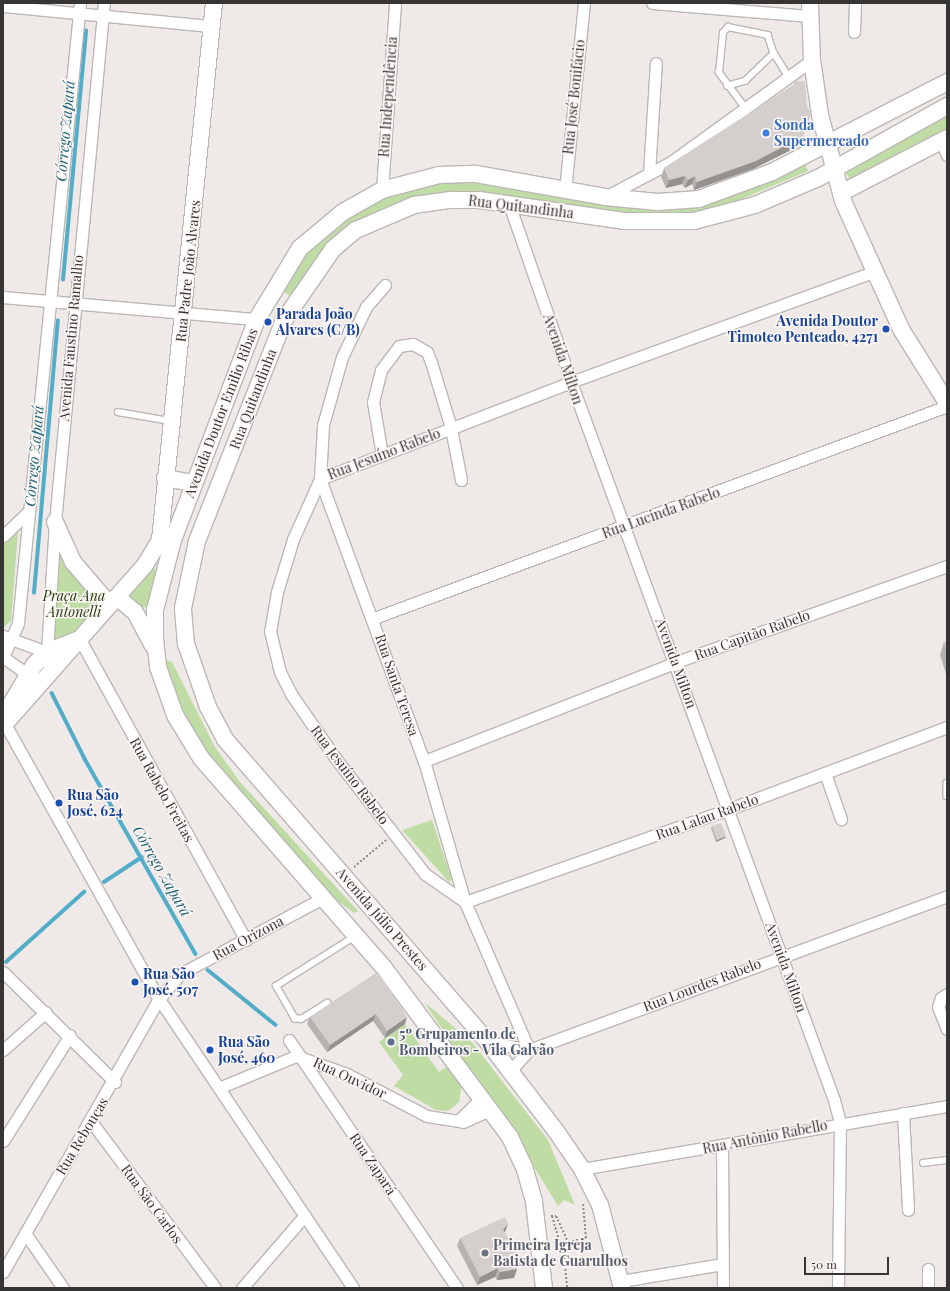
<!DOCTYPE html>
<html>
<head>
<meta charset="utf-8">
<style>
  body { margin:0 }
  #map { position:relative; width:950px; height:1291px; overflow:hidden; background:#efeae7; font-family:"Playfair Display",serif }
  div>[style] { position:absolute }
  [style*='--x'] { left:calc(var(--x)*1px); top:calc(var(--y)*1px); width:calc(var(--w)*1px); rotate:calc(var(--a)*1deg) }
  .green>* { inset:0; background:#bedca4 }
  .stream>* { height:3.5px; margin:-1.75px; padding:0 1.75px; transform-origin:1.75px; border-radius:1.75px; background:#53adc9 }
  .path>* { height:2px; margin-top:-1px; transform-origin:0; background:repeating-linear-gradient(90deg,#8e8a88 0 2px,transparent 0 4px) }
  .roads { filter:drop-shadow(1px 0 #bcb7b5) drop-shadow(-1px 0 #bcb7b5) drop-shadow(0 1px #bcb7b5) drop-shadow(0 -1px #bcb7b5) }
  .lane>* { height:5.5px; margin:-2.75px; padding:0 2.75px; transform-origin:2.75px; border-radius:2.75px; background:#fff }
  .street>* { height:11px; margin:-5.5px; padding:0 5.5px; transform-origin:5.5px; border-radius:5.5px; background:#fff }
  .secondary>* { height:16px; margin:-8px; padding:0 8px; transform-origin:8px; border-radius:8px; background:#fff }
  .wall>* { inset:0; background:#b6b2af }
  .shaded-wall>* { inset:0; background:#94918f }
  .building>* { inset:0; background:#d4cfcc }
  .dots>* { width:11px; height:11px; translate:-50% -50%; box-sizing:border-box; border:2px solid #fcf7f5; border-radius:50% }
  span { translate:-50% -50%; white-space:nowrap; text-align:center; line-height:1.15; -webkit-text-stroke:3px #fcf7f5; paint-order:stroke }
  .street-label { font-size:14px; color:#373534 }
  .shop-label { font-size:14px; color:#366cbe; font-weight:700 }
  .left { translate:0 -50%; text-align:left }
  .transit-label { font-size:14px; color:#164399; font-weight:700 }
  .right { translate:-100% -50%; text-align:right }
  .park-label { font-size:14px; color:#253b0c; font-style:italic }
  .service-label { font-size:14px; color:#4e5e75; font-weight:700 }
  .worship-label { font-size:14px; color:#5b616d; font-weight:700 }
  .water-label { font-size:15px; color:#186074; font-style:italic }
  .frame { position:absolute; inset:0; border:4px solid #373534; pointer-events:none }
  .scale { position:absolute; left:804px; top:1257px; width:85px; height:18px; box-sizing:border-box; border:2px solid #373534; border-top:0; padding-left:5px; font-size:12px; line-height:14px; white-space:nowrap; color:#373534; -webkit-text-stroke:3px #fcf7f5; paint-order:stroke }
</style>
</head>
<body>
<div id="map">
  <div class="green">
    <i style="clip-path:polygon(947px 109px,947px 135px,852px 185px,843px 166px)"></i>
    <i style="clip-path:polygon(804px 161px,808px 171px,713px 211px,665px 217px,610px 214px,473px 192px,383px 210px,337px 233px,290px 296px,278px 288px,302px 253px,330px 226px,376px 198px,426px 181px,473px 179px,664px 206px)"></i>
    <i style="clip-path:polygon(18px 531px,11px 621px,3px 628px,3px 544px)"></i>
    <i style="clip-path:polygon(57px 550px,103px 605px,76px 638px,48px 644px)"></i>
    <i style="clip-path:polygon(154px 568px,159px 575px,152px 610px,122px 599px)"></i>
    <i style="clip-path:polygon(166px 660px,172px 662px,215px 747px,240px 782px,358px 911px,354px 913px,331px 896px,220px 774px,179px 716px,161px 661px)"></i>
    <i style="clip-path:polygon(432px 820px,452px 880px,449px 882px,402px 830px)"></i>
    <i style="clip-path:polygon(424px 1002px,471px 1041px,548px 1140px,575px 1205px,564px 1200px,558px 1206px,512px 1131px)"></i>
    <i style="clip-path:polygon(405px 1024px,439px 1072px,449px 1065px,462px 1084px,459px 1102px,448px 1111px,436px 1110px,394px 1086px,403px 1075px,379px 1042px)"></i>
  </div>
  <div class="stream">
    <i style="--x:63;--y:280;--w:250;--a:-84.7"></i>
    <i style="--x:34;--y:593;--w:273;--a:-85"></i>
    <i style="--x:52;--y:693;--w:74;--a:63.4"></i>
    <i style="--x:85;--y:759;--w:224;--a:60.4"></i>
    <i style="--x:104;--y:882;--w:45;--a:-33.3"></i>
    <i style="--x:6;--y:962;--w:105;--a:-41.9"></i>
    <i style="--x:208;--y:970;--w:87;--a:39"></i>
  </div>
  <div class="path">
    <i style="--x:354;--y:867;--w:42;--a:-40.2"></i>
    <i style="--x:551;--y:1216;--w:5;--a:0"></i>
    <i style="--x:556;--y:1216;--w:35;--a:65"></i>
    <i style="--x:552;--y:1216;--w:43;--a:73.7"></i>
    <i style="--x:564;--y:1257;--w:31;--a:84"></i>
    <i style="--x:568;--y:1242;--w:18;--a:-13"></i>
    <i style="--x:586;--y:1238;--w:34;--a:-95"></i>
  </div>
  <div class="roads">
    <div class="lane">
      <i style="--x:727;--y:86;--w:19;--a:-16"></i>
      <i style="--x:745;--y:81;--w:40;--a:-44"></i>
      <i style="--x:745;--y:108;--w:44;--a:-126.6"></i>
      <i style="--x:719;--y:73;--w:40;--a:-84.3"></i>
      <i style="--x:723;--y:33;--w:8;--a:-50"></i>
      <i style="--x:728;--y:27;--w:41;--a:11.3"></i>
      <i style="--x:768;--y:35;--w:19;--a:72"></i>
      <i style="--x:774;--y:53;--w:26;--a:58"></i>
      <i style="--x:118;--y:412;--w:53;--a:9.8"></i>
      <i style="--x:947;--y:783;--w:13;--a:90"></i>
      <i style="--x:328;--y:1003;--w:31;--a:148"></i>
      <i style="--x:302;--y:1019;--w:7;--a:180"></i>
      <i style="--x:295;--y:1019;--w:38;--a:-120"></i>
      <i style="--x:276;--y:986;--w:92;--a:-32.1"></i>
      <i style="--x:923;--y:1163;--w:24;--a:-7"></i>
    </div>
    <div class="street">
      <i style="--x:652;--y:3;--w:158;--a:4.7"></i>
      <i style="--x:3;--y:6;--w:210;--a:5.5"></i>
      <i style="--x:854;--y:32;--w:29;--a:-88"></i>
      <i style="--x:941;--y:141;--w:15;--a:67"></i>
      <i style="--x:649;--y:173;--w:110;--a:-86.4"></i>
      <i style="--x:382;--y:190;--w:187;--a:-86"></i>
      <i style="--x:565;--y:190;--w:188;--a:-84.2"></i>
      <i style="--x:605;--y:197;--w:75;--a:-27.9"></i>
      <i style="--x:671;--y:162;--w:174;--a:-35.9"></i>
      <i style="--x:509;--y:204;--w:188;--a:70.8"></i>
      <i style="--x:571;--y:382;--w:765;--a:69.88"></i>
      <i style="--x:834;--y:1100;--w:23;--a:75"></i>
      <i style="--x:840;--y:1122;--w:166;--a:90.7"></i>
      <i style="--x:873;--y:272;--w:321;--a:160"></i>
      <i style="--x:571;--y:382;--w:269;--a:158.9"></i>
      <i style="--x:320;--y:479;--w:66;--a:114.2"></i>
      <i style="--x:293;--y:539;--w:55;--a:106.8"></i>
      <i style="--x:277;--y:592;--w:40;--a:100"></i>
      <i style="--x:270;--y:631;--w:42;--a:76.3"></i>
      <i style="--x:280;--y:672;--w:25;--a:63"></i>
      <i style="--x:291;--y:694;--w:79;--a:55.3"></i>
      <i style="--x:336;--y:759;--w:145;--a:52.3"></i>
      <i style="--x:425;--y:874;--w:49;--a:35"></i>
      <i style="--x:465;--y:902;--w:280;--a:-19.4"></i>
      <i style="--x:729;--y:809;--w:233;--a:-20.6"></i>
      <i style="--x:385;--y:285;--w:29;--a:131"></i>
      <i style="--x:366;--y:307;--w:55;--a:115.6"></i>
      <i style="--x:342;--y:357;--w:71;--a:105.6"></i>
      <i style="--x:323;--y:425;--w:54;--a:93.2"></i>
      <i style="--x:320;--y:479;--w:301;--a:69.8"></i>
      <i style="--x:424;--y:761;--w:147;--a:73.8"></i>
      <i style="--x:465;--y:902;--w:161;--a:66.6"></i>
      <i style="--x:3;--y:297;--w:255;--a:5"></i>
      <i style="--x:382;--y:455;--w:54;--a:-99.6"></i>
      <i style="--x:373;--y:402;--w:33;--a:-76"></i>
      <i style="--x:381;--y:370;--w:30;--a:-53"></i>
      <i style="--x:399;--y:346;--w:14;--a:-8"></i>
      <i style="--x:413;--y:344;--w:16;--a:30"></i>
      <i style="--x:427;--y:352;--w:11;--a:68"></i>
      <i style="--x:431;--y:362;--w:69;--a:73.1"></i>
      <i style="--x:451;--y:428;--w:53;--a:79.1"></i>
      <i style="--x:3;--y:536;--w:35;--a:-44"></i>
      <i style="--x:374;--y:618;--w:611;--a:-20.3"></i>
      <i style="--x:3;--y:636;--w:47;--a:20"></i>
      <i style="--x:79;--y:638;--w:345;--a:61.1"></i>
      <i style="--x:3;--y:657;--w:37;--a:-66"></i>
      <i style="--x:18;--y:623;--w:623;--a:-84.29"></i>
      <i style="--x:3;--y:657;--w:37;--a:35"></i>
      <i style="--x:50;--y:674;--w:22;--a:-98"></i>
      <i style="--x:47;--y:652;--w:130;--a:-86.5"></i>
      <i style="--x:55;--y:522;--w:521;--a:-84.61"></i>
      <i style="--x:5;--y:724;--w:315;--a:60.8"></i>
      <i style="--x:159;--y:999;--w:348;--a:56.1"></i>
      <i style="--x:424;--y:761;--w:271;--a:-21.4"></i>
      <i style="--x:676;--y:662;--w:288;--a:-19.5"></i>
      <i style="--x:825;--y:773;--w:49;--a:70.8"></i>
      <i style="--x:3;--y:972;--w:157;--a:44.5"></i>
      <i style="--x:947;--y:994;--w:7;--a:146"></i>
      <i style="--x:941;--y:998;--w:9;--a:108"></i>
      <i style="--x:938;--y:1007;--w:24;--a:68"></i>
      <i style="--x:289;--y:1040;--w:300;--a:55.9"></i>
      <i style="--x:488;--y:1042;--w:42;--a:11"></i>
      <i style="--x:3;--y:1050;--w:57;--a:-41.5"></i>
      <i style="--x:511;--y:1070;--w:27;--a:-48"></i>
      <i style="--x:529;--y:1050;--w:445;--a:-20.2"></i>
      <i style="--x:221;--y:1087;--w:81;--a:-22.5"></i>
      <i style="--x:296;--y:1056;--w:54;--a:19.4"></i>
      <i style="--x:347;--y:1074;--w:90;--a:27.7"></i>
      <i style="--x:427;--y:1116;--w:36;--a:9"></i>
      <i style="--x:463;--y:1122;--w:30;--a:-24"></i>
      <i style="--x:903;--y:1113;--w:97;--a:87"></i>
      <i style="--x:90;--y:1120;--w:209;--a:53.3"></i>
      <i style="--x:459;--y:1120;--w:32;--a:-44"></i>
      <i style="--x:3;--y:1141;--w:125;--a:-57.7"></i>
      <i style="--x:722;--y:1146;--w:142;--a:89.6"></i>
      <i style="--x:582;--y:1169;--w:370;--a:-9.8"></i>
      <i style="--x:25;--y:1233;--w:67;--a:55.4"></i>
      <i style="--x:3;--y:1272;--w:314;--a:-60.3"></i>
      <i style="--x:159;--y:999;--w:33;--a:-50"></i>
      <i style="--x:180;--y:974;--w:162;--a:-28"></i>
      <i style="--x:621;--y:1281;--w:103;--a:-9.5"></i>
      <i style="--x:242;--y:1288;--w:96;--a:-49.2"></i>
      <i style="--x:928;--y:1288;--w:19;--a:-90"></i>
    </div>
    <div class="secondary">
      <i style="--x:810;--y:3;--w:57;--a:88"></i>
      <i style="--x:812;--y:60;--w:56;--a:81.7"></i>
      <i style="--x:820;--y:115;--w:89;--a:75"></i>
      <i style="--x:843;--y:201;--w:141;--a:65.6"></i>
      <i style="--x:901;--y:329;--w:87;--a:58.1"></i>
      <i style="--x:841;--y:193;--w:119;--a:-27.4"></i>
      <i style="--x:165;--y:478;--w:29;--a:10"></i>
      <i style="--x:55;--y:522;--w:44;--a:65.8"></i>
      <i style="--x:73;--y:562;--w:55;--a:49.4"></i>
      <i style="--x:117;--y:597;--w:23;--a:40"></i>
      <i style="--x:135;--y:612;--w:38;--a:62"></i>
      <i style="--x:5;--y:724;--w:12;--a:-85"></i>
      <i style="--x:6;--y:712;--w:55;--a:-59.2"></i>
      <i style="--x:34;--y:665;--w:18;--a:-45"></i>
      <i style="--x:47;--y:652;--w:31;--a:-22"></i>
      <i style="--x:3;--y:726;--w:215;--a:-48.6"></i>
      <i style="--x:145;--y:565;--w:29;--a:-59"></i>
      <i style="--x:160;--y:540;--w:540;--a:-84.26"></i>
      <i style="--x:544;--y:1288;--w:88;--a:-96.6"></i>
      <i style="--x:534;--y:1201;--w:35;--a:-106"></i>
      <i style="--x:524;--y:1167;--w:33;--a:-115"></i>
      <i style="--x:510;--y:1137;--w:209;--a:-126.7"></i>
      <i style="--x:385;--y:969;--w:280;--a:-131.1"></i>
      <i style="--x:201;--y:758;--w:50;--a:-121.2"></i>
      <i style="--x:175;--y:715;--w:51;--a:-109.5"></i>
      <i style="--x:158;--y:667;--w:29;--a:-96"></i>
      <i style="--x:155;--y:638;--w:28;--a:-90"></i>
      <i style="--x:155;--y:610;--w:72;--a:-75.6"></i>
      <i style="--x:173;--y:540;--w:236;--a:-69.2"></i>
      <i style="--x:257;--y:319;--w:83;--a:-58.8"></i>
      <i style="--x:300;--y:248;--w:56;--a:-39.9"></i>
      <i style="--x:343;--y:212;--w:45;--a:-29.4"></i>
      <i style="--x:382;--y:190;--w:59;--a:-14.7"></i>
      <i style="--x:439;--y:175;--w:37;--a:-2"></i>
      <i style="--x:476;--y:174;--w:131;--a:10.1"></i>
      <i style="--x:605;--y:197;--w:53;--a:5.4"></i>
      <i style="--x:658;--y:202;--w:41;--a:-4.2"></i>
      <i style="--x:699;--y:199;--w:78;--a:-20.3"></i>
      <i style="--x:772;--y:172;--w:197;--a:-27.2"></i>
      <i style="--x:622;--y:1288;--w:86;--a:-104.8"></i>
      <i style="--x:600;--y:1205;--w:40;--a:-116.6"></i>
      <i style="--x:582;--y:1169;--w:46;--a:-124.4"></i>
      <i style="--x:556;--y:1131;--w:112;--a:-127.4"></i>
      <i style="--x:488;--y:1042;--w:401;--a:-131"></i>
      <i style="--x:225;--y:739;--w:36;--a:-118"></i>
      <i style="--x:208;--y:707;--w:67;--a:-109.2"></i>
      <i style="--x:186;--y:644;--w:36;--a:-95"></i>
      <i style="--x:183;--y:608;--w:68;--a:-78.2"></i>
      <i style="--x:197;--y:541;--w:238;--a:-68.5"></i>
      <i style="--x:284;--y:320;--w:86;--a:-55.4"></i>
      <i style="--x:333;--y:249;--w:30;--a:-40"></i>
      <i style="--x:356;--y:230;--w:63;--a:-23.3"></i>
      <i style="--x:414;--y:205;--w:37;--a:-8"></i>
      <i style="--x:451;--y:200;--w:28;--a:0"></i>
      <i style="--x:479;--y:200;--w:148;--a:8.2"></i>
      <i style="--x:625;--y:221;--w:69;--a:0"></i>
      <i style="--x:694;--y:221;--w:63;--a:-14.7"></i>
      <i style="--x:755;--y:205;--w:69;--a:-23.2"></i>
      <i style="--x:818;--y:178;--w:148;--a:-29.2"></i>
    </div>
  </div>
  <div class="wall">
    <i style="clip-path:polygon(795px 81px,799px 146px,753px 169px,694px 190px,692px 184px,685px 188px,682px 184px,666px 188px,661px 177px,664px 168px,794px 85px)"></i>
    <i style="clip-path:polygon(947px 641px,947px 677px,940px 655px,944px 642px)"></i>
    <i style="clip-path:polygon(712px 826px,725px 838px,716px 842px,711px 828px)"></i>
    <i style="clip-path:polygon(378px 972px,405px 1024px,385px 1038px,373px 1021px,327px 1052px,307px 1024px,310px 1017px)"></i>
    <i style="clip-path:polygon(505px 1233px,517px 1269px,514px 1278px,497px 1280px,495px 1277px,477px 1285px,457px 1246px,460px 1238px)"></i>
  </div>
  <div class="shaded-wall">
    <i style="clip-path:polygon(811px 113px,799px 146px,753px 169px,694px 190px,697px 182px)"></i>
    <i style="clip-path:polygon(685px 176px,682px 184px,666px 188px,669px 180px)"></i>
    <i style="clip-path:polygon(695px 176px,692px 184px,685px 188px,688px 180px)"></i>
    <i style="clip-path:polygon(726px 836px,725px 838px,716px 842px,717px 840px)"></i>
    <i style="clip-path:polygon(376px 1014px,373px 1021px,327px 1052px,330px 1045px)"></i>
    <i style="clip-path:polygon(407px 1017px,405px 1024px,385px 1038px,387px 1031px)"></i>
    <i style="clip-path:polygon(508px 1224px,505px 1232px,500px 1237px,503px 1229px)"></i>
    <i style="clip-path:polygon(498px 1268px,495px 1277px,477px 1285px,480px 1277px)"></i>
    <i style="clip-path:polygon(517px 1269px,514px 1278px,497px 1280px,500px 1272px)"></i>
  </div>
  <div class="building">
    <i style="clip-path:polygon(795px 81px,805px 81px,807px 107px,811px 113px,802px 137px,756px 161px,697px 182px,695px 176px,688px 180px,685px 176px,669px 180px,664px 168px,795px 84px)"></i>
    <i style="clip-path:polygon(947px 641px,947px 652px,944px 642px)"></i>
    <i style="clip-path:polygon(721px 823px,726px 836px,717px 840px,712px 826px)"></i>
    <i style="clip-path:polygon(378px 972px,407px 1017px,387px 1031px,376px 1014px,330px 1045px,310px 1017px)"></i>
    <i style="clip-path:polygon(505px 1217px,508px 1224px,503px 1229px,516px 1251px,517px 1269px,500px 1272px,498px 1268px,480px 1277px,460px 1238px)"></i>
  </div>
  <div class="dots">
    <i style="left:766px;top:133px;background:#3f7fe0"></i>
    <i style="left:268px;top:322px;background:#1a4fb4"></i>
    <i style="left:886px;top:329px;background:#1a4fb4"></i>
    <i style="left:59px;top:803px;background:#1a4fb4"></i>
    <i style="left:135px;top:982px;background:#1a4fb4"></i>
    <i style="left:391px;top:1042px;background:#5c6f8a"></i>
    <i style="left:210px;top:1050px;background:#1a4fb4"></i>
    <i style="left:485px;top:1253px;background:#6b7280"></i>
  </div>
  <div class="street-label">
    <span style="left:388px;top:97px;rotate:-86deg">Rua Independência</span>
    <span style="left:574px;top:97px;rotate:-84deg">Rua José Bonifácio</span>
    <span style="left:521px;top:207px;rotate:7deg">Rua Quitandinha</span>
    <span style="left:188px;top:271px;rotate:-84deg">Rua Padre João Alvares</span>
    <span style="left:71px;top:338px;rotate:-85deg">Avenida Faustino Ramalho</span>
    <span style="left:563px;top:359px;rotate:71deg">Avenida Milton</span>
    <span style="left:253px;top:399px;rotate:-69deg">Rua Quitandinha</span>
    <span style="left:221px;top:413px;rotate:-69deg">Avenida Doutor Emilio Ribas</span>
    <span style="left:384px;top:454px;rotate:-21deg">Rua Jesuíno Rabelo</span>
    <span style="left:661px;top:513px;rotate:-20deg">Rua Lucinda Rabelo</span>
    <span style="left:752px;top:635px;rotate:-20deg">Rua Capitão Rabelo</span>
    <span style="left:676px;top:663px;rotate:70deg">Avenida Milton</span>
    <span style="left:397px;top:685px;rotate:71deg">Rua Santa Teresa</span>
    <span style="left:350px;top:775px;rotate:53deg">Rua Jesuíno Rabelo</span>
    <span style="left:162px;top:790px;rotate:61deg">Rua Rabelo Freitas</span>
    <span style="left:707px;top:817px;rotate:-20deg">Rua Lalau Rabelo</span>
    <span style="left:382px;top:919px;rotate:49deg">Avenida Júlio Prestes</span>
    <span style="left:248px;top:938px;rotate:-28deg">Rua Orizona</span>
    <span style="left:786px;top:967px;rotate:70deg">Avenida Milton</span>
    <span style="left:702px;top:985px;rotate:-21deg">Rua Lourdes Rabelo</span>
    <span style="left:350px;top:1078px;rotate:25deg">Rua Ouvidor</span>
    <span style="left:82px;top:1136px;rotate:-59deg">Rua Rebouças</span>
    <span style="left:765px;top:1137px;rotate:-11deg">Rua Antônio Rabello</span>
    <span style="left:373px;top:1164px;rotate:56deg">Rua Zapará</span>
    <span style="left:152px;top:1204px;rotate:54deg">Rua São Carlos</span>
  </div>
  <div class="shop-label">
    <span class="left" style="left:774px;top:133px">Sonda<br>Supermercado</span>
  </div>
  <div class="transit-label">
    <span class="left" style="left:276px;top:322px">Parada João<br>Alvares (C/B)</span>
    <span class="right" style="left:878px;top:329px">Avenida Doutor<br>Timoteo Penteado, 4271</span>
    <span class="left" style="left:67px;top:803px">Rua São<br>José, 624</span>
    <span class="left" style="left:143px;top:982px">Rua São<br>José, 507</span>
    <span class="left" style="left:218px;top:1050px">Rua São<br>José, 460</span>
  </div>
  <div class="park-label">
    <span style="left:74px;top:604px">Praça Ana<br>Antonelli</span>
  </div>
  <div class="service-label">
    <span class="left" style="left:399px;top:1042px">5º Grupamento de<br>Bombeiros - Vila Galvão</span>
  </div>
  <div class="worship-label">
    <span class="left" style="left:493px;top:1253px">Primeira Igreja<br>Batista de Guarulhos</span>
  </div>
  <div class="water-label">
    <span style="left:65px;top:131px;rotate:-85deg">Córrego Zapará</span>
    <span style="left:34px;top:456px;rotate:-85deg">Córrego Zapará</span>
    <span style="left:162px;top:871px;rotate:60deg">Córrego Zapará</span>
  </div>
  <div class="frame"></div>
  <div class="scale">50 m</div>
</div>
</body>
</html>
